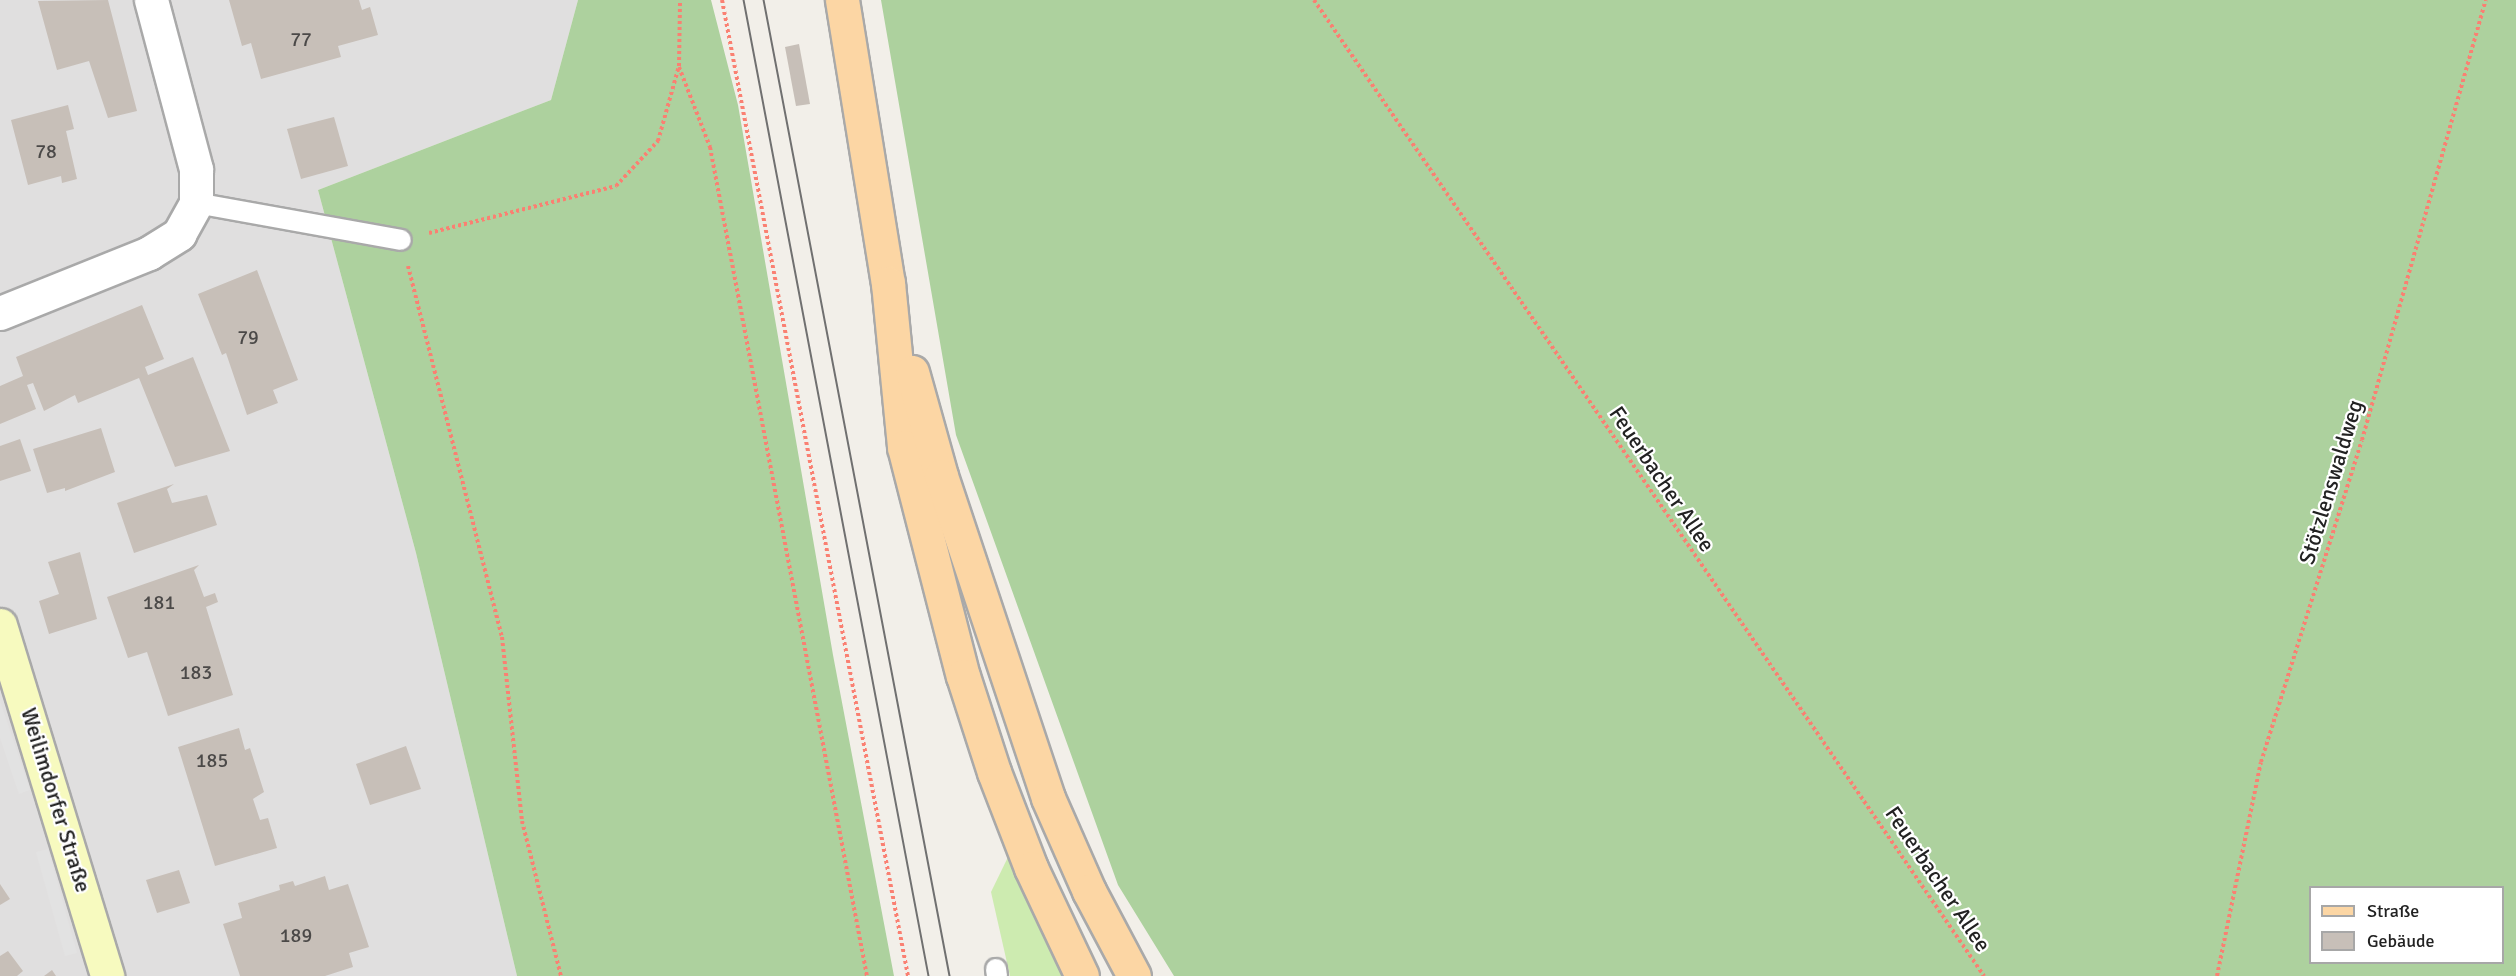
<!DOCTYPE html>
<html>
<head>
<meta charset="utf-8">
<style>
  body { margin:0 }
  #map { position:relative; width:2516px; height:976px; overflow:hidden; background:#f2efe9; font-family:Signika,sans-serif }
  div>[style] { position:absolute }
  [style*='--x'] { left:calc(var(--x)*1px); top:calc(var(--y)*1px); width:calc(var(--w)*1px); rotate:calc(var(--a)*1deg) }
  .residential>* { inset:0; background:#e0dfdf }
  .grass>* { inset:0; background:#cdebb0 }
  .forest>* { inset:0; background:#add19e }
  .parking>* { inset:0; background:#e2e2e2 }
  .building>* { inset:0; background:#c7bfb8 }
  .path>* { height:4px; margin-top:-2px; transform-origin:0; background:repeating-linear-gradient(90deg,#fa8072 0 3px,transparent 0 6px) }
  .roads { filter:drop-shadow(2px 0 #a9a9a9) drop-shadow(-2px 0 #a9a9a9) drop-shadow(0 2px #a9a9a9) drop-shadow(0 -2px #a9a9a9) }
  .lane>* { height:20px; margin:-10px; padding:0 10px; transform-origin:10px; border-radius:10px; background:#fff }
  .street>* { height:33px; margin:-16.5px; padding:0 16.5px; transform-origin:16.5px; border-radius:16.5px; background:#fff }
  .secondary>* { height:33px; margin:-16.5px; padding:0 16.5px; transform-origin:16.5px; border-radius:16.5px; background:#f7fabf }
  .primary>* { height:33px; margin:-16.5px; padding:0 16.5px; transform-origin:16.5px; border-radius:16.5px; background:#fcd6a4 }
  .tram>* { height:1.5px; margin:-0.75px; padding:0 0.75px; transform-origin:0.75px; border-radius:0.75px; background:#707070 }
  span { translate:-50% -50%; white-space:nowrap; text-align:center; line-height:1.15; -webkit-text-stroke:4.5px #fff; paint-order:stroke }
  .number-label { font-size:20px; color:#4b4948 }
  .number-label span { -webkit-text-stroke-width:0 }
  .street-label { font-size:22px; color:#222 }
  .legend { position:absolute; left:2309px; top:886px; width:195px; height:78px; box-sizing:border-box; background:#fff; border:2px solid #a7a7a7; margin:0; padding:8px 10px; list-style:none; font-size:18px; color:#222 }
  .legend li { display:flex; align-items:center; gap:12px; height:30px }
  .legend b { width:30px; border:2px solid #a7a7a7 }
</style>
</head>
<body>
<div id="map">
  <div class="residential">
    <i style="clip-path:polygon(0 0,578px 0,551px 100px,318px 190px,416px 553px,517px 976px,0 976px)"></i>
  </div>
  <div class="grass">
    <i style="clip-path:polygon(1010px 853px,1070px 976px,1010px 976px,991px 892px)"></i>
  </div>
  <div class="forest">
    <i style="clip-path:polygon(578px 0,711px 0,738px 105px,833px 655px,894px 976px,517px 976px,416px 553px,318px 190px,551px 100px)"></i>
    <i style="clip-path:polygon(evenodd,881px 0,2516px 0,2516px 976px,1174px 976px,1118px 885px,956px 435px,881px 0,2310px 888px,2502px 888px,2502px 962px,2310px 962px,2310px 888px)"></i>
  </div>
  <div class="parking">
    <i style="clip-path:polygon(0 701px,30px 790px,19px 794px,0 738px)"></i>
    <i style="clip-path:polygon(48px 849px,77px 953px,65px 956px,36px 852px)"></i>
  </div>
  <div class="building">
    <i style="clip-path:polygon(108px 0,137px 111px,108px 118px,89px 61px,57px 70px,38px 1px)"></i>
    <i style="clip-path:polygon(229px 0,359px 0,362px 10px,370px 7px,378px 35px,338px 46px,341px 57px,261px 79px,251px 43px,242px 46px)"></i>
    <i style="clip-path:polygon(799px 44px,810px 104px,796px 106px,785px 47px)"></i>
    <i style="clip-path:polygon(68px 105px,74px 129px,66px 131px,77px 179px,62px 183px,61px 176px,28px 185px,11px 120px)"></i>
    <i style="clip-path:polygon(334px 117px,348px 166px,301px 179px,287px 129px)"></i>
    <i style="clip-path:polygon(257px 270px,298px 380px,273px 390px,278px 403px,247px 415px,226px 353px,222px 355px,198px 294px)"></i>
    <i style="clip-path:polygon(142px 305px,164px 359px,145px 367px,148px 375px,193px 357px,230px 451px,175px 467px,139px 378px,78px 403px,75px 395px,44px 411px,33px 383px,27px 385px,36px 409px,0 424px,0 386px,23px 376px,16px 357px)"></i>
    <i style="clip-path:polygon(101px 428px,115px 472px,65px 491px,65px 488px,47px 493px,33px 449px)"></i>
    <i style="clip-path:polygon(20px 439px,31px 471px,0 481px,0 446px)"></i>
    <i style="clip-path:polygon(174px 484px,167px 489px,172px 503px,207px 495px,217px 525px,134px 553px,117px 503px)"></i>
    <i style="clip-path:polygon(80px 552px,97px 619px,49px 634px,39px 601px,59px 594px,48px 562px)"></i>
    <i style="clip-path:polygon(199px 565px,194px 570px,204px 597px,215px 593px,218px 602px,206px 607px,233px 695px,168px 716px,147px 652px,128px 658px,107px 597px)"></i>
    <i style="clip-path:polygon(239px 728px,245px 750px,250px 748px,264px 792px,253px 799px,260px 820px,268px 818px,277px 848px,215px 866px,178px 747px)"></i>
    <i style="clip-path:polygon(406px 746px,421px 789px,370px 805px,356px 764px)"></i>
    <i style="clip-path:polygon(179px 870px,190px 903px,157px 913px,146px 880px)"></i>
    <i style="clip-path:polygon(325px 876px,329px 890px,348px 884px,369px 947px,349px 953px,353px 967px,325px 976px,240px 976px,223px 924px,242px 918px,238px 903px,280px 890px,279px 885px,293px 881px,295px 886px)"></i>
    <i style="clip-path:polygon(0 884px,10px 899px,0 905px)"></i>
    <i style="clip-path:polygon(8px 951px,23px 971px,17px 976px,0 976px,0 956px)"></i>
    <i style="clip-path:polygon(52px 970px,56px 976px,44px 976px)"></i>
  </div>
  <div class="path">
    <i style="--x:722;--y:0;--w:994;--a:79.21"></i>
    <i style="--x:1314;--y:0;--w:1184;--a:55.53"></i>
    <i style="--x:679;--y:67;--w:86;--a:68.8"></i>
    <i style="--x:710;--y:147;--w:844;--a:79.28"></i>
    <i style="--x:429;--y:233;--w:193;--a:-14.1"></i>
    <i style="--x:616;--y:186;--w:62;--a:-47"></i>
    <i style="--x:658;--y:141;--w:78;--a:-74.4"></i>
    <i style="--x:679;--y:66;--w:66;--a:-89.1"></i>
    <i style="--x:408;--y:266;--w:383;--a:75.8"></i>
    <i style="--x:502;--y:637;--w:185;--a:83.8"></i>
    <i style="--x:522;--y:821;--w:160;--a:75.9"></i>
    <i style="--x:2217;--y:976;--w:218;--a:-78.4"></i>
    <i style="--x:2261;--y:762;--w:337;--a:-72.6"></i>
    <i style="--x:2362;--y:440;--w:457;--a:-74.3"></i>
  </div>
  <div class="roads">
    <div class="lane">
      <i style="--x:196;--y:203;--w:208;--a:10.2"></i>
      <i style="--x:996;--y:969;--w:7;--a:82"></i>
    </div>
    <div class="street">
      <i style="--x:0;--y:313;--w:161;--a:-21.9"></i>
      <i style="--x:149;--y:253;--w:36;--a:-32"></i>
      <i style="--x:179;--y:234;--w:35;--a:-61"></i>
      <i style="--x:196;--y:203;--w:34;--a:-90"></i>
      <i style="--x:196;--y:169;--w:175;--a:-104.9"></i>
    </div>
    <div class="secondary">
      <i style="--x:0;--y:625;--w:367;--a:73"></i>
    </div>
    <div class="primary">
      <i style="--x:842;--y:0;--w:287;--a:80.8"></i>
      <i style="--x:888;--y:283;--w:165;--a:84.4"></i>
      <i style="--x:904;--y:447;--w:236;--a:75.6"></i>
      <i style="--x:963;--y:676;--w:101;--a:72.1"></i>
      <i style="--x:994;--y:772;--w:103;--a:68.9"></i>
      <i style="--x:1031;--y:868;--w:119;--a:64.7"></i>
      <i style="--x:912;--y:372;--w:108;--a:74.4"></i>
      <i style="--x:941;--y:476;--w:339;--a:71.6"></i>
      <i style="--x:1048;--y:798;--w:102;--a:66.2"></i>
      <i style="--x:1089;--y:891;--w:96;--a:62.1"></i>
    </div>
  </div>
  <div class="tram">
    <i style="--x:744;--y:0;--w:993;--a:79.27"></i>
    <i style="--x:764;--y:0;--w:994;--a:79.21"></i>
  </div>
  <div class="number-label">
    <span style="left:301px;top:39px">77</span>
    <span style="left:46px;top:151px">78</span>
    <span style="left:248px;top:337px">79</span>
    <span style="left:159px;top:602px">181</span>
    <span style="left:196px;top:672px">183</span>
    <span style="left:212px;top:760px">185</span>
    <span style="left:296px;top:935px">189</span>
  </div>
  <div class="street-label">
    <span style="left:1662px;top:479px;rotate:56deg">Feuerbacher Allee</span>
    <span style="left:2331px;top:482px;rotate:-73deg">Stötzlenswaldweg</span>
    <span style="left:56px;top:800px;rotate:73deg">Weilimdorfer Straße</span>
    <span style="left:1938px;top:879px;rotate:56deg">Feuerbacher Allee</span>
  </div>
  <ul class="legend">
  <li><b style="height:8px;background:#fcd6a4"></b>Straße</li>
  <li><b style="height:16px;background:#c7bfb8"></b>Gebäude</li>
  </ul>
</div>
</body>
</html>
